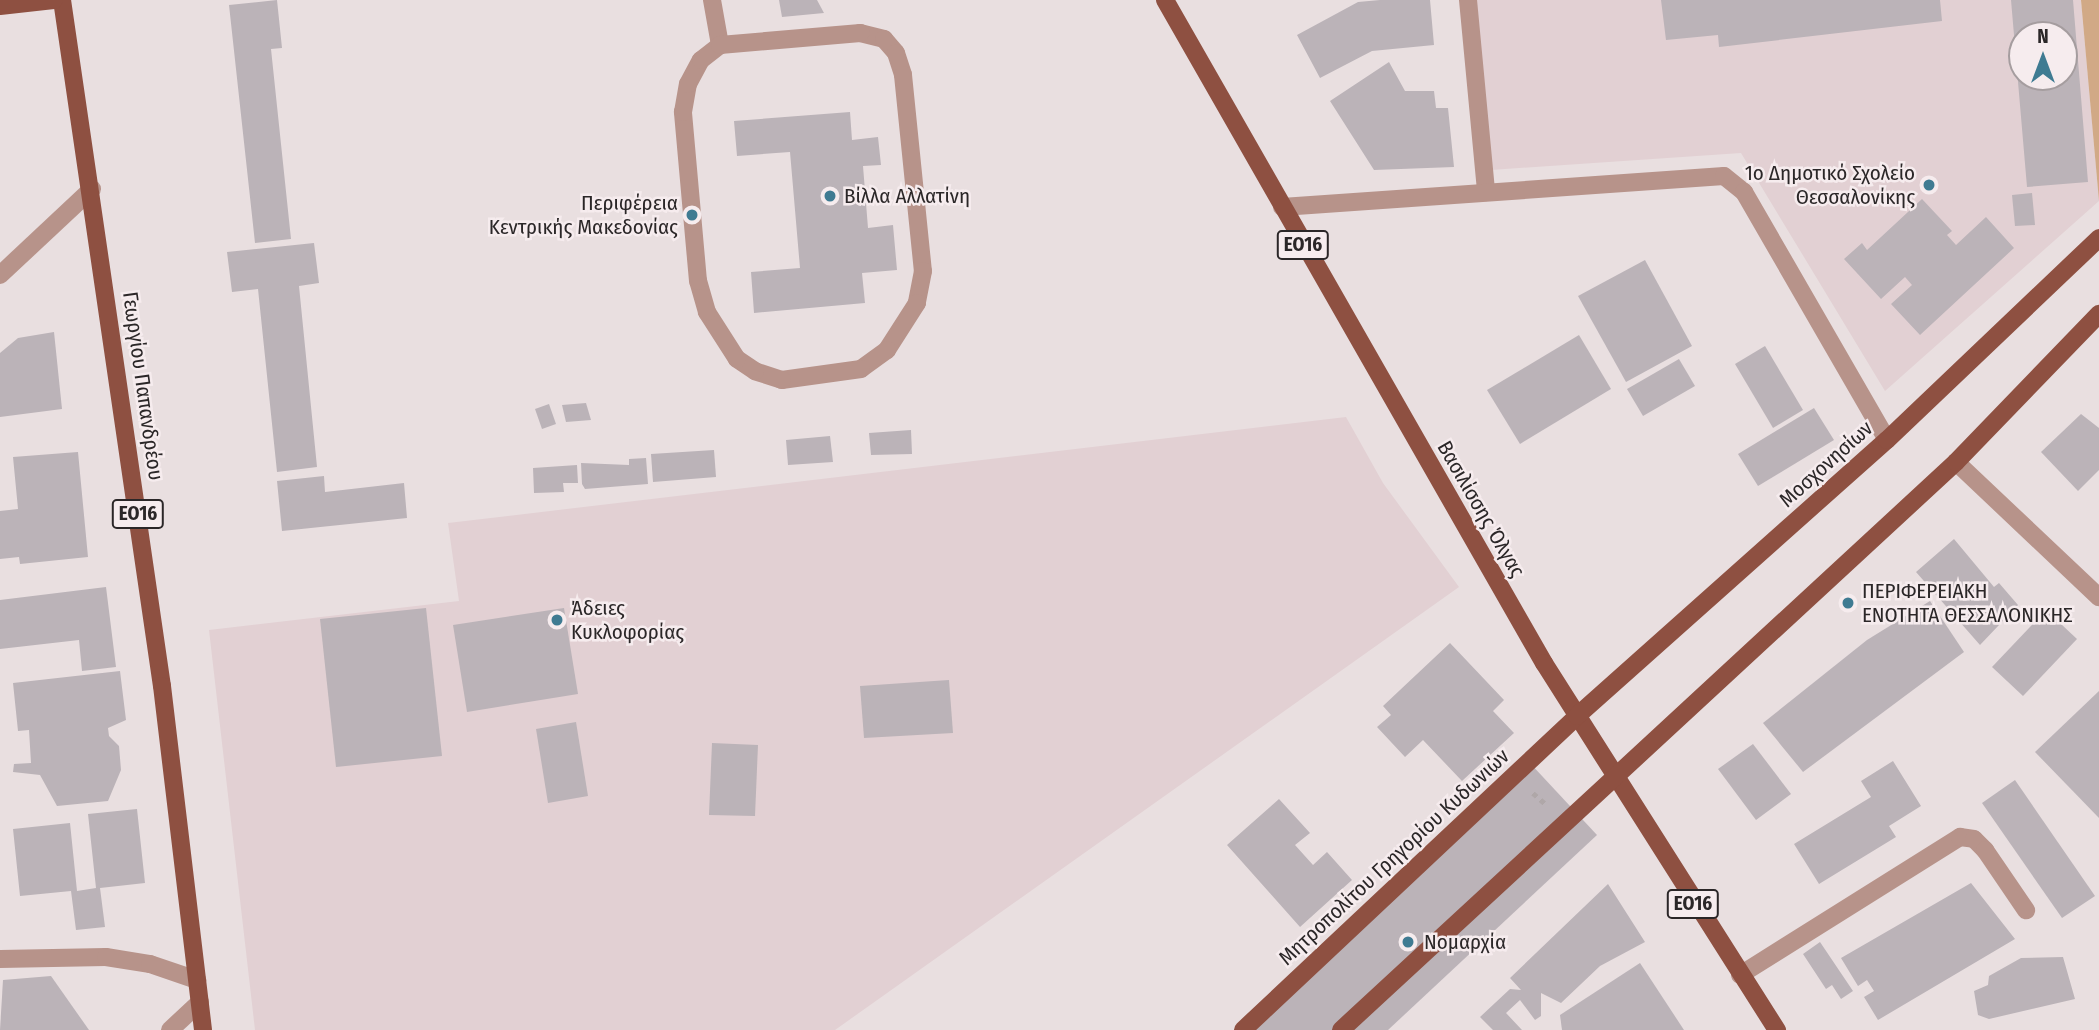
<!DOCTYPE html>
<html>
<head>
<meta charset="utf-8">
<style>
  body { margin:0 }
  #map { position:relative; width:2099px; height:1030px; overflow:hidden; background:#e9dfe0; font-family:"Fira Sans Condensed",sans-serif }
  div>[style] { position:absolute }
  [style*='--x'] { left:calc(var(--x)*1px); top:calc(var(--y)*1px); width:calc(var(--w)*1px); rotate:calc(var(--a)*1deg) }
  .built>* { inset:0; background:#e2d0d3 }
  .green>* { inset:0; background:#d1a986 }
  .building>* { inset:0; background:#bbb3b8 }
  .path>* { height:4.5px; margin-top:-2.25px; transform-origin:0; background:repeating-linear-gradient(90deg,#afa7a8 0 5px,transparent 0 10px) }
  .minor>* { height:18px; margin:-9px; padding:0 9px; transform-origin:9px; border-radius:9px; background:#b7938a }
  .major>* { height:18px; margin:-9px; padding:0 9px; transform-origin:9px; border-radius:9px; background:#8e5041 }
  .dots>* { width:19px; height:19px; translate:-50% -50%; box-sizing:border-box; border:4px solid #f6ecee; border-radius:50% }
  span { translate:-50% -50%; white-space:nowrap; text-align:center; line-height:1.15; -webkit-text-stroke:5px #f6ecee; paint-order:stroke }
  .shield-label span { padding:2px 5px; background:#f6ecee; border:2px solid; border-radius:5px; -webkit-text-stroke-width:0 }
  .shield-label { font-size:19px; color:#2b2728; font-weight:700 }
  .poi-label { font-size:21px; color:#2b2728 }
  .right { translate:-100% -50%; text-align:right }
  .left { translate:0 -50%; text-align:left }
  .street-label { font-size:21px; color:#2b2728 }
  .north { position:absolute; left:2008px; top:21px; width:70px; height:70px; box-sizing:border-box; background:#f6ecee; border:2px solid #a59d9f; border-radius:50%; rotate:0deg; font-size:19px; font-weight:700; line-height:28px; text-align:center; color:#2b2728 }
  .north::after { content:''; display:block; margin:auto; width:24px; height:32px; background:#3f7b92; clip-path:polygon(50% 0,100% 100%,50% 72%,0 100%) }
</style>
</head>
<body>
<div id="map">
  <div class="built">
    <i style="clip-path:polygon(evenodd,1475px 0,2081px 0,2099px 201px,1885px 391px,1741px 153px,1491px 170px,1475px 0,2022px 35px,2064px 35px,2064px 77px,2022px 77px,2022px 35px)"></i>
    <i style="clip-path:polygon(1346px 417px,1383px 483px,1459px 587px,835px 1030px,255px 1030px,209px 630px,459px 601px,448px 523px)"></i>
  </div>
  <div class="green">
    <i style="clip-path:polygon(2081px 0,2099px 0,2099px 201px)"></i>
  </div>
  <div class="building">
    <i style="clip-path:polygon(277px 0,282px 48px,271px 49px,291px 239px,255px 243px,229px 5px)"></i>
    <i style="clip-path:polygon(779px 0,817px 0,824px 13px,782px 17px)"></i>
    <i style="clip-path:polygon(1380px 0,1430px 0,1434px 45px,1372px 51px,1320px 78px,1297px 35px,1358px 2px)"></i>
    <i style="clip-path:polygon(1661px 0,1940px 0,1942px 21px,1719px 47px,1718px 35px,1666px 40px)"></i>
    <i style="clip-path:polygon(evenodd,2011px 0,2073px 0,2088px 182px,2027px 187px,2011px 0,2022px 35px,2064px 35px,2064px 77px,2022px 77px,2022px 35px)"></i>
    <i style="clip-path:polygon(1389px 62px,1405px 91px,1434px 91px,1436px 108px,1448px 108px,1454px 167px,1374px 170px,1330px 101px)"></i>
    <i style="clip-path:polygon(850px 112px,852px 140px,878px 137px,881px 165px,863px 166px,868px 228px,893px 225px,897px 270px,862px 273px,865px 303px,754px 313px,751px 272px,800px 268px,790px 152px,737px 156px,734px 121px)"></i>
    <i style="clip-path:polygon(2032px 193px,2035px 225px,2015px 226px,2012px 195px)"></i>
    <i style="clip-path:polygon(1922px 199px,1952px 231px,1947px 235px,1956px 245px,1986px 217px,2014px 248px,1920px 335px,1891px 304px,1912px 285px,1905px 277px,1881px 299px,1844px 259px,1862px 243px,1867px 250px)"></i>
    <i style="clip-path:polygon(314px 243px,319px 283px,299px 286px,317px 467px,277px 472px,258px 289px,232px 292px,227px 252px)"></i>
    <i style="clip-path:polygon(1645px 260px,1692px 346px,1626px 382px,1578px 296px)"></i>
    <i style="clip-path:polygon(54px 332px,62px 409px,0 417px,0 353px,18px 338px)"></i>
    <i style="clip-path:polygon(1579px 335px,1611px 389px,1520px 444px,1487px 390px)"></i>
    <i style="clip-path:polygon(1765px 346px,1803px 410px,1773px 428px,1735px 364px)"></i>
    <i style="clip-path:polygon(1679px 359px,1695px 386px,1643px 416px,1627px 389px)"></i>
    <i style="clip-path:polygon(586px 403px,591px 420px,566px 422px,562px 405px)"></i>
    <i style="clip-path:polygon(549px 404px,556px 424px,542px 429px,535px 409px)"></i>
    <i style="clip-path:polygon(1814px 408px,1834px 440px,1758px 486px,1738px 454px)"></i>
    <i style="clip-path:polygon(2081px 414px,2099px 428px,2099px 470px,2078px 491px,2041px 452px)"></i>
    <i style="clip-path:polygon(911px 430px,912px 454px,871px 455px,869px 433px)"></i>
    <i style="clip-path:polygon(830px 436px,833px 462px,788px 465px,786px 440px)"></i>
    <i style="clip-path:polygon(714px 450px,716px 477px,653px 482px,651px 454px)"></i>
    <i style="clip-path:polygon(78px 452px,88px 557px,20px 564px,19px 557px,0 559px,0 511px,18px 509px,13px 457px)"></i>
    <i style="clip-path:polygon(646px 458px,648px 484px,585px 489px,582px 484px,581px 463px,629px 465px,629px 459px)"></i>
    <i style="clip-path:polygon(577px 465px,578px 483px,563px 483px,564px 492px,534px 493px,533px 468px)"></i>
    <i style="clip-path:polygon(324px 476px,325px 492px,404px 483px,407px 518px,282px 531px,277px 481px)"></i>
    <i style="clip-path:polygon(1954px 539px,1994px 587px,1999px 583px,2018px 605px,1980px 645px,1916px 572px)"></i>
    <i style="clip-path:polygon(106px 587px,116px 667px,82px 671px,79px 640px,0 649px,0 600px)"></i>
    <i style="clip-path:polygon(1930px 601px,1964px 652px,1803px 772px,1763px 723px,1867px 640px)"></i>
    <i style="clip-path:polygon(426px 608px,442px 756px,336px 767px,320px 619px)"></i>
    <i style="clip-path:polygon(564px 608px,578px 694px,467px 712px,453px 625px)"></i>
    <i style="clip-path:polygon(2046px 610px,2077px 639px,2023px 696px,1992px 667px)"></i>
    <i style="clip-path:polygon(1450px 643px,1504px 700px,1493px 711px,1514px 733px,1462px 781px,1423px 740px,1405px 757px,1377px 727px,1391px 715px,1383px 706px)"></i>
    <i style="clip-path:polygon(120px 671px,126px 720px,108px 728px,109px 736px,119px 746px,121px 770px,108px 801px,57px 806px,40px 775px,13px 772px,14px 764px,31px 763px,29px 730px,18px 731px,13px 683px)"></i>
    <i style="clip-path:polygon(949px 680px,953px 733px,864px 738px,860px 686px)"></i>
    <i style="clip-path:polygon(2099px 691px,2099px 818px,2035px 752px)"></i>
    <i style="clip-path:polygon(576px 722px,588px 796px,548px 803px,536px 729px)"></i>
    <i style="clip-path:polygon(712px 743px,758px 745px,755px 816px,709px 815px)"></i>
    <i style="clip-path:polygon(1753px 744px,1791px 794px,1756px 820px,1718px 769px)"></i>
    <i style="clip-path:polygon(1893px 761px,1921px 806px,1889px 826px,1896px 837px,1819px 884px,1794px 844px,1871px 797px,1861px 781px)"></i>
    <i style="clip-path:polygon(1529px 762px,1597px 835px,1388px 1030px,1241px 1030px)"></i>
    <i style="clip-path:polygon(2015px 780px,2095px 896px,2062px 918px,1982px 803px)"></i>
    <i style="clip-path:polygon(1279px 799px,1310px 833px,1295px 845px,1313px 865px,1327px 852px,1352px 880px,1300px 927px,1227px 845px)"></i>
    <i style="clip-path:polygon(137px 809px,145px 883px,100px 888px,105px 927px,76px 930px,71px 891px,20px 896px,13px 829px,70px 823px,77px 891px,96px 888px,88px 814px)"></i>
    <i style="clip-path:polygon(1971px 883px,2015px 939px,1878px 1020px,1864px 997px,1874px 991px,1867px 980px,1858px 986px,1841px 958px)"></i>
    <i style="clip-path:polygon(1608px 884px,1645px 942px,1600px 966px,1561px 1003px,1541px 993px,1541px 1016px,1535px 1020px,1520px 1000px,1506px 1013px,1522px 1030px,1493px 1030px,1480px 1017px,1510px 989px,1521px 990px,1510px 978px)"></i>
    <i style="clip-path:polygon(1820px 942px,1853px 991px,1841px 999px,1832px 985px,1826px 989px,1803px 954px)"></i>
    <i style="clip-path:polygon(2063px 957px,2075px 999px,1989px 1019px,1978px 1015px,1974px 991px,1988px 985px,1989px 976px,2021px 958px)"></i>
    <i style="clip-path:polygon(1640px 963px,1684px 1030px,1562px 1030px,1560px 1015px)"></i>
    <i style="clip-path:polygon(51px 976px,89px 1030px,0 1030px,3px 980px)"></i>
  </div>
  <div class="path">
    <i style="--x:1533;--y:793;--w:18;--a:41"></i>
  </div>
  <div class="minor">
    <i style="--x:712;--y:0;--w:46;--a:79.9"></i>
    <i style="--x:1468;--y:0;--w:193;--a:84.6"></i>
    <i style="--x:860;--y:33;--w:25;--a:14"></i>
    <i style="--x:884;--y:39;--w:18;--a:49"></i>
    <i style="--x:896;--y:53;--w:23;--a:72"></i>
    <i style="--x:903;--y:75;--w:197;--a:84.2"></i>
    <i style="--x:923;--y:271;--w:33;--a:101"></i>
    <i style="--x:917;--y:303;--w:56;--a:122.6"></i>
    <i style="--x:887;--y:350;--w:32;--a:144"></i>
    <i style="--x:861;--y:369;--w:80;--a:172.1"></i>
    <i style="--x:782;--y:380;--w:28;--a:-162"></i>
    <i style="--x:755;--y:371;--w:22;--a:-146"></i>
    <i style="--x:737;--y:359;--w:56;--a:-122.6"></i>
    <i style="--x:707;--y:312;--w:32;--a:-106"></i>
    <i style="--x:698;--y:281;--w:170;--a:-95.1"></i>
    <i style="--x:683;--y:112;--w:28;--a:-80"></i>
    <i style="--x:688;--y:84;--w:27;--a:-62"></i>
    <i style="--x:701;--y:60;--w:24;--a:-38"></i>
    <i style="--x:720;--y:45;--w:141;--a:-4.9"></i>
    <i style="--x:1282;--y:207;--w:443;--a:-4"></i>
    <i style="--x:1724;--y:176;--w:26;--a:39"></i>
    <i style="--x:1744;--y:192;--w:286;--a:60"></i>
    <i style="--x:0;--y:275;--w:126;--a:-43.1"></i>
    <i style="--x:1956;--y:462;--w:197;--a:43.4"></i>
    <i style="--x:0;--y:959;--w:106;--a:-1.1"></i>
    <i style="--x:106;--y:957;--w:45;--a:9"></i>
    <i style="--x:150;--y:964;--w:50;--a:18.8"></i>
    <i style="--x:1740;--y:975;--w:260;--a:-32.1"></i>
    <i style="--x:1960;--y:837;--w:14;--a:8"></i>
    <i style="--x:1974;--y:839;--w:16;--a:45"></i>
    <i style="--x:1985;--y:850;--w:73;--a:55.7"></i>
    <i style="--x:170;--y:1030;--w:41;--a:-43"></i>
  </div>
  <div class="major">
    <i style="--x:62;--y:0;--w:693;--a:81.71"></i>
    <i style="--x:162;--y:686;--w:346;--a:83.2"></i>
    <i style="--x:1165;--y:0;--w:764;--a:60.25"></i>
    <i style="--x:1544;--y:663;--w:435;--a:57.6"></i>
    <i style="--x:0;--y:6;--w:54;--a:-6.3"></i>
    <i style="--x:1243;--y:1030;--w:458;--a:-43.2"></i>
    <i style="--x:1577;--y:716;--w:415;--a:-41.7"></i>
    <i style="--x:1887;--y:440;--w:293;--a:-43.6"></i>
    <i style="--x:1341;--y:1030;--w:837;--a:-42.72"></i>
    <i style="--x:1956;--y:462;--w:206;--a:-46"></i>
  </div>
  <div class="dots">
    <i style="left:1929px;top:185px;background:#3f7b92"></i>
    <i style="left:830px;top:196px;background:#3f7b92"></i>
    <i style="left:692px;top:215px;background:#3f7b92"></i>
    <i style="left:1848px;top:603px;background:#3f7b92"></i>
    <i style="left:557px;top:620px;background:#3f7b92"></i>
    <i style="left:1408px;top:942px;background:#3f7b92"></i>
  </div>
  <div class="shield-label">
    <span style="left:1303px;top:245px">ΕΟ16</span>
    <span style="left:138px;top:514px">ΕΟ16</span>
    <span style="left:1693px;top:904px">ΕΟ16</span>
  </div>
  <div class="poi-label">
    <span class="right" style="left:1915px;top:185px">1ο Δημοτικό Σχολείο<br>Θεσσαλονίκης</span>
    <span class="left" style="left:844px;top:196px">Βίλλα Αλλατίνη</span>
    <span class="right" style="left:678px;top:215px">Περιφέρεια<br>Κεντρικής Μακεδονίας</span>
    <span class="left" style="left:1862px;top:603px">ΠΕΡΙΦΕΡΕΙΑΚΗ<br>ΕΝΟΤΗΤΑ ΘΕΣΣΑΛΟΝΙΚΗΣ</span>
    <span class="left" style="left:571px;top:620px">Άδειες<br>Κυκλοφορίας</span>
    <span class="left" style="left:1424px;top:942px">Νομαρχία</span>
  </div>
  <div class="street-label">
    <span style="left:143px;top:386px;rotate:82deg">Γεωργίου Παπανδρέου</span>
    <span style="left:1826px;top:464px;rotate:-42deg">Μοσχονησίων</span>
    <span style="left:1481px;top:509px;rotate:60deg">Βασιλίσσης Όλγας</span>
    <span style="left:1394px;top:857px;rotate:-43deg">Μητροπολίτου Γρηγορίου Κυδωνιών</span>
  </div>
  <div class="north">N</div>
</div>
</body>
</html>
